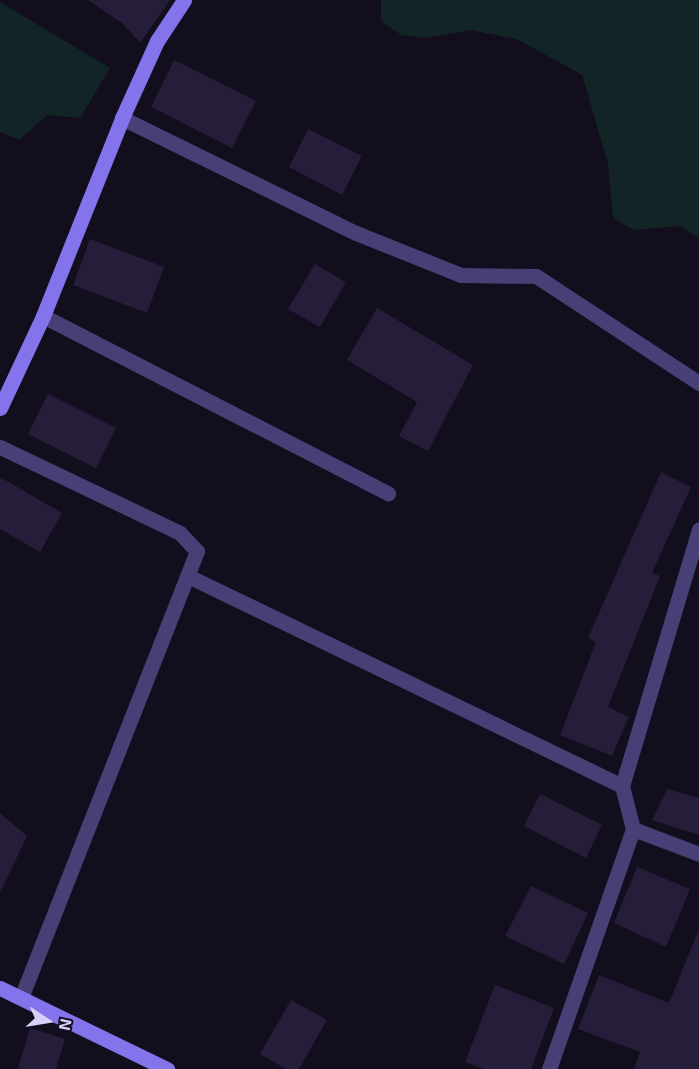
<!DOCTYPE html>
<html>
<head>
<meta charset="utf-8">
<style>
  body { margin:0 }
  #map { position:relative; width:699px; height:1069px; overflow:hidden; background:#120e1d; font-family:"Exo 2",sans-serif }
  div>[style] { position:absolute }
  [style*='--x'] { left:calc(var(--x)*1px); top:calc(var(--y)*1px); width:calc(var(--w)*1px); rotate:calc(var(--a)*1deg) }
  .green>* { inset:0; background:#122426 }
  .building>* { inset:0; background:#261d3b }
  .street>* { height:15px; margin:-7.5px; padding:0 7.5px; transform-origin:7.5px; border-radius:7.5px; background:#474076 }
  .secondary>* { height:15px; margin:-7.5px; padding:0 7.5px; transform-origin:7.5px; border-radius:7.5px; background:#8374ec }
  span { translate:-50% -50%; white-space:nowrap; text-align:center; line-height:1.15; -webkit-text-stroke:4.5px #120e1d; paint-order:stroke }
  .north { position:absolute; left:18px; top:991px; width:60px; height:60px; -webkit-text-stroke:4px #120e1d; paint-order:stroke; rotate:102deg; font-size:16px; font-weight:700; line-height:24px; text-align:center; color:#d9d0f9 }
  .north::after { content:''; display:block; margin:auto; width:21px; height:27px; background:#d9d0f9; clip-path:polygon(50% 0,100% 100%,50% 72%,0 100%) }
</style>
</head>
<body>
<div id="map">
  <div class="green">
    <i style="clip-path:polygon(381px 0,699px 0,699px 238px,680px 226px,634px 230px,613px 218px,608px 164px,582px 75px,517px 39px,471px 30px,424px 38px,401px 35px,381px 20px)"></i>
    <i style="clip-path:polygon(0 2px,110px 68px,80px 118px,47px 115px,19px 140px,0 132px)"></i>
  </div>
  <div class="building">
    <i style="clip-path:polygon(88px 0,170px 0,140px 43px,123px 24px)"></i>
    <i style="clip-path:polygon(174px 60px,256px 101px,232px 148px,151px 107px)"></i>
    <i style="clip-path:polygon(308px 129px,362px 156px,342px 195px,289px 167px)"></i>
    <i style="clip-path:polygon(90px 239px,164px 267px,147px 313px,73px 285px)"></i>
    <i style="clip-path:polygon(315px 264px,346px 282px,320px 327px,288px 309px)"></i>
    <i style="clip-path:polygon(377px 308px,473px 365px,428px 451px,399px 436px,417px 402px,347px 360px)"></i>
    <i style="clip-path:polygon(48px 394px,116px 428px,96px 468px,28px 434px)"></i>
    <i style="clip-path:polygon(661px 472px,691px 487px,652px 573px,660px 576px,608px 707px,629px 717px,612px 756px,560px 735px,596px 642px,588px 638px)"></i>
    <i style="clip-path:polygon(0 477px,62px 513px,40px 552px,0 529px)"></i>
    <i style="clip-path:polygon(667px 789px,699px 798px,699px 835px,652px 820px)"></i>
    <i style="clip-path:polygon(540px 794px,602px 825px,586px 858px,524px 826px)"></i>
    <i style="clip-path:polygon(0 813px,27px 836px,0 893px)"></i>
    <i style="clip-path:polygon(637px 867px,690px 889px,666px 947px,614px 923px)"></i>
    <i style="clip-path:polygon(531px 886px,588px 913px,564px 964px,505px 936px)"></i>
    <i style="clip-path:polygon(699px 929px,699px 1069px,634px 1069px,640px 1052px,578px 1029px,599px 975px,669px 1003px)"></i>
    <i style="clip-path:polygon(495px 985px,554px 1008px,531px 1069px,484px 1069px,465px 1062px)"></i>
    <i style="clip-path:polygon(291px 1000px,327px 1020px,299px 1069px,286px 1069px,260px 1054px)"></i>
    <i style="clip-path:polygon(30px 1028px,65px 1039px,56px 1069px,18px 1069px)"></i>
  </div>
  <div class="street">
    <i style="--x:122;--y:118;--w:261;--a:26.2"></i>
    <i style="--x:356;--y:233;--w:113;--a:21.8"></i>
    <i style="--x:461;--y:275;--w:75;--a:0.8"></i>
    <i style="--x:536;--y:276;--w:195;--a:33.3"></i>
    <i style="--x:43;--y:316;--w:388;--a:27.2"></i>
    <i style="--x:0;--y:447;--w:199;--a:25.5"></i>
    <i style="--x:180;--y:533;--w:25;--a:47"></i>
    <i style="--x:197;--y:551;--w:480;--a:111.5"></i>
    <i style="--x:190;--y:577;--w:480;--a:25.8"></i>
    <i style="--x:633;--y:829;--w:71;--a:20.7"></i>
    <i style="--x:549;--y:1069;--w:254;--a:-70.7"></i>
    <i style="--x:633;--y:829;--w:44;--a:-104.3"></i>
    <i style="--x:622;--y:786;--w:268;--a:-73.3"></i>
  </div>
  <div class="secondary">
    <i style="--x:0;--y:408;--w:102;--a:-64.9"></i>
    <i style="--x:43;--y:316;--w:213;--a:-68.2"></i>
    <i style="--x:122;--y:118;--w:85;--a:-65.6"></i>
    <i style="--x:157;--y:41;--w:49;--a:-56.6"></i>
    <i style="--x:0;--y:988;--w:186;--a:25.9"></i>
  </div>
  <div class="north">N</div>
</div>
</body>
</html>
